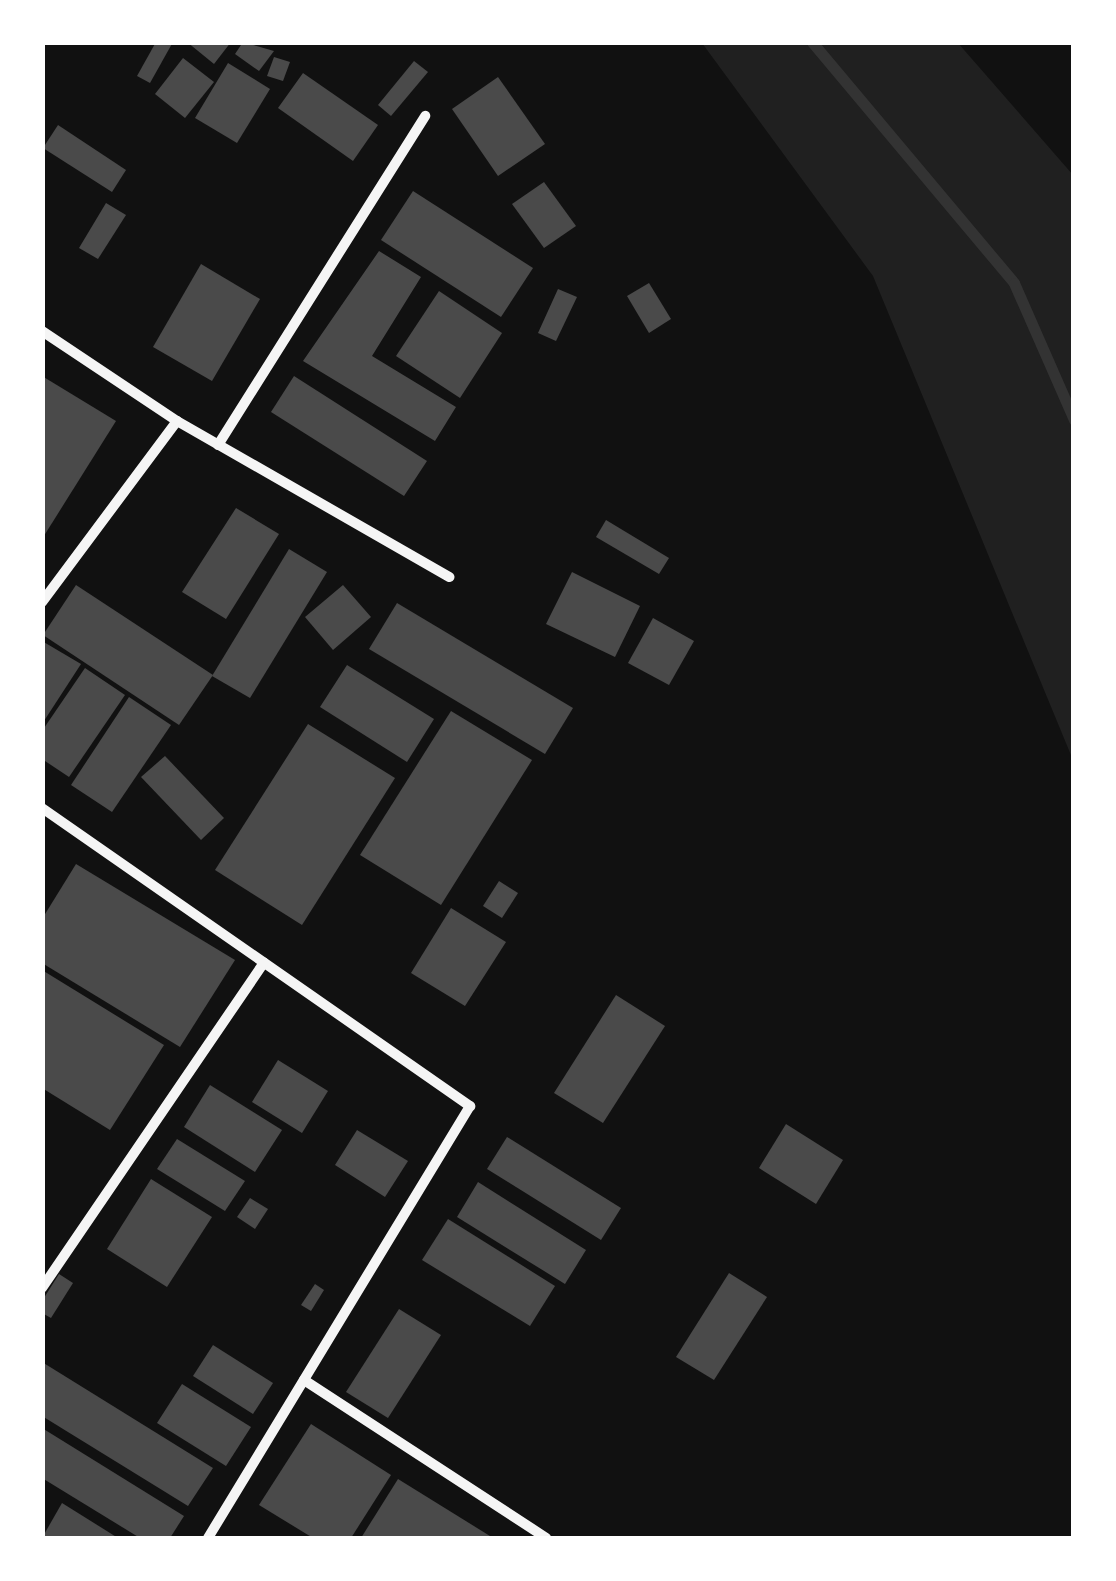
<!DOCTYPE html>
<html>
<head>
<meta charset="utf-8">
<style>
  body { margin:0 }
  #map { position:relative; width:1116px; height:1581px; overflow:hidden; background:#111; font-family:Spectral,serif }
  div>[style] { position:absolute }
  [style*='--x'] { left:calc(var(--x)*1px); top:calc(var(--y)*1px); width:calc(var(--w)*1px); rotate:calc(var(--a)*1deg) }
  .green>* { inset:0; background:#202020 }
  .stream>* { height:11px; margin:-5.5px; padding:0 5.5px; transform-origin:5.5px; border-radius:5.5px; background:#333 }
  .building>* { inset:0; background:#4a4a4a }
  .minor>* { height:10px; margin:-5px; padding:0 5px; transform-origin:5px; border-radius:5px; background:#f5f5f5 }
  span { translate:-50% -50%; white-space:nowrap; text-align:center; line-height:1.15; -webkit-text-stroke:8px #fff; paint-order:stroke }
  .frame { position:absolute; inset:0; border:45px solid #fff; pointer-events:none }
</style>
</head>
<body>
<div id="map">
  <div class="green">
    <i style="clip-path:polygon(702px 43px,958px 43px,1073px 175px,1073px 760px,873px 276px)"></i>
  </div>
  <div class="stream">
    <i style="--x:812;--y:42;--w:314;--a:50"></i>
    <i style="--x:1014;--y:283;--w:150;--a:66.3"></i>
  </div>
  <div class="building">
    <i style="clip-path:polygon(156px 42px,173px 42px,150px 83px,137px 76px)"></i>
    <i style="clip-path:polygon(187px 42px,231px 42px,214px 64px)"></i>
    <i style="clip-path:polygon(243px 42px,274px 51px,259px 71px,235px 54px)"></i>
    <i style="clip-path:polygon(274px 57px,290px 62px,283px 81px,267px 76px)"></i>
    <i style="clip-path:polygon(183px 58px,214px 82px,185px 118px,155px 94px)"></i>
    <i style="clip-path:polygon(414px 61px,428px 72px,391px 116px,378px 105px)"></i>
    <i style="clip-path:polygon(228px 63px,270px 89px,237px 143px,195px 118px)"></i>
    <i style="clip-path:polygon(303px 73px,378px 125px,353px 161px,278px 108px)"></i>
    <i style="clip-path:polygon(498px 77px,545px 144px,498px 176px,452px 109px)"></i>
    <i style="clip-path:polygon(58px 125px,126px 170px,112px 192px,43px 148px)"></i>
    <i style="clip-path:polygon(544px 182px,576px 226px,544px 248px,512px 204px)"></i>
    <i style="clip-path:polygon(413px 191px,533px 268px,501px 317px,381px 240px)"></i>
    <i style="clip-path:polygon(106px 203px,126px 215px,98px 259px,79px 248px)"></i>
    <i style="clip-path:polygon(379px 251px,421px 277px,372px 356px,456px 407px,435px 441px,303px 361px)"></i>
    <i style="clip-path:polygon(201px 264px,260px 299px,212px 381px,153px 347px)"></i>
    <i style="clip-path:polygon(649px 283px,671px 319px,649px 333px,627px 296px)"></i>
    <i style="clip-path:polygon(558px 289px,577px 297px,556px 341px,538px 333px)"></i>
    <i style="clip-path:polygon(439px 291px,502px 333px,460px 398px,396px 356px)"></i>
    <i style="clip-path:polygon(42px 376px,116px 421px,42px 539px)"></i>
    <i style="clip-path:polygon(294px 376px,427px 461px,404px 496px,271px 412px)"></i>
    <i style="clip-path:polygon(236px 508px,279px 534px,226px 619px,182px 592px)"></i>
    <i style="clip-path:polygon(606px 520px,669px 558px,659px 574px,596px 537px)"></i>
    <i style="clip-path:polygon(289px 549px,327px 572px,250px 698px,212px 676px)"></i>
    <i style="clip-path:polygon(572px 572px,640px 606px,615px 657px,546px 624px)"></i>
    <i style="clip-path:polygon(76px 585px,213px 675px,179px 725px,43px 635px)"></i>
    <i style="clip-path:polygon(343px 585px,371px 617px,333px 650px,305px 617px)"></i>
    <i style="clip-path:polygon(397px 603px,573px 708px,545px 754px,369px 649px)"></i>
    <i style="clip-path:polygon(653px 618px,694px 641px,669px 685px,628px 663px)"></i>
    <i style="clip-path:polygon(42px 641px,81px 664px,42px 724px)"></i>
    <i style="clip-path:polygon(347px 665px,434px 719px,407px 762px,320px 707px)"></i>
    <i style="clip-path:polygon(85px 668px,125px 695px,69px 777px,42px 759px,42px 731px)"></i>
    <i style="clip-path:polygon(129px 697px,171px 725px,112px 812px,71px 785px)"></i>
    <i style="clip-path:polygon(451px 711px,532px 760px,441px 905px,360px 855px)"></i>
    <i style="clip-path:polygon(308px 724px,395px 778px,302px 925px,215px 870px)"></i>
    <i style="clip-path:polygon(165px 756px,224px 818px,201px 840px,141px 777px)"></i>
    <i style="clip-path:polygon(76px 864px,235px 960px,180px 1047px,42px 963px,42px 919px)"></i>
    <i style="clip-path:polygon(499px 881px,518px 893px,502px 918px,483px 906px)"></i>
    <i style="clip-path:polygon(451px 908px,506px 942px,465px 1006px,411px 973px)"></i>
    <i style="clip-path:polygon(42px 970px,164px 1045px,110px 1130px,42px 1088px)"></i>
    <i style="clip-path:polygon(616px 995px,665px 1026px,603px 1123px,554px 1093px)"></i>
    <i style="clip-path:polygon(278px 1060px,328px 1091px,302px 1133px,252px 1102px)"></i>
    <i style="clip-path:polygon(210px 1085px,282px 1130px,255px 1172px,184px 1127px)"></i>
    <i style="clip-path:polygon(786px 1124px,843px 1160px,816px 1204px,759px 1168px)"></i>
    <i style="clip-path:polygon(357px 1130px,408px 1161px,385px 1197px,335px 1165px)"></i>
    <i style="clip-path:polygon(507px 1137px,621px 1208px,601px 1240px,487px 1169px)"></i>
    <i style="clip-path:polygon(177px 1139px,245px 1181px,225px 1211px,157px 1169px)"></i>
    <i style="clip-path:polygon(151px 1179px,212px 1217px,167px 1287px,107px 1249px)"></i>
    <i style="clip-path:polygon(478px 1182px,586px 1250px,565px 1284px,457px 1217px)"></i>
    <i style="clip-path:polygon(250px 1198px,268px 1209px,255px 1229px,237px 1217px)"></i>
    <i style="clip-path:polygon(448px 1219px,555px 1286px,530px 1326px,422px 1260px)"></i>
    <i style="clip-path:polygon(729px 1273px,767px 1297px,714px 1380px,676px 1357px)"></i>
    <i style="clip-path:polygon(59px 1274px,73px 1283px,51px 1318px,42px 1313px,42px 1301px)"></i>
    <i style="clip-path:polygon(315px 1284px,324px 1290px,311px 1311px,301px 1305px)"></i>
    <i style="clip-path:polygon(399px 1309px,441px 1335px,388px 1418px,346px 1392px)"></i>
    <i style="clip-path:polygon(213px 1345px,273px 1383px,253px 1414px,193px 1376px)"></i>
    <i style="clip-path:polygon(42px 1362px,213px 1468px,188px 1506px,42px 1416px)"></i>
    <i style="clip-path:polygon(182px 1384px,251px 1427px,226px 1466px,157px 1423px)"></i>
    <i style="clip-path:polygon(311px 1424px,391px 1475px,351px 1538px,313px 1538px,259px 1505px)"></i>
    <i style="clip-path:polygon(42px 1428px,184px 1516px,170px 1538px,140px 1538px,42px 1478px)"></i>
    <i style="clip-path:polygon(398px 1479px,490px 1536px,488px 1538px,361px 1538px)"></i>
    <i style="clip-path:polygon(62px 1503px,118px 1538px,42px 1538px)"></i>
  </div>
  <div class="minor">
    <i style="--x:42;--y:331;--w:162;--a:33.7"></i>
    <i style="--x:177;--y:421;--w:226;--a:126.7"></i>
    <i style="--x:177;--y:421;--w:314;--a:29.8"></i>
    <i style="--x:218;--y:445;--w:389;--a:-57.8"></i>
    <i style="--x:42;--y:808;--w:522;--a:34.85"></i>
    <i style="--x:470;--y:1106;--w:505;--a:121.24"></i>
    <i style="--x:42;--y:1288;--w:394;--a:-55.7"></i>
    <i style="--x:304;--y:1380;--w:289;--a:33.1"></i>
  </div>
  <div class="frame"></div>
</div>
</body>
</html>
